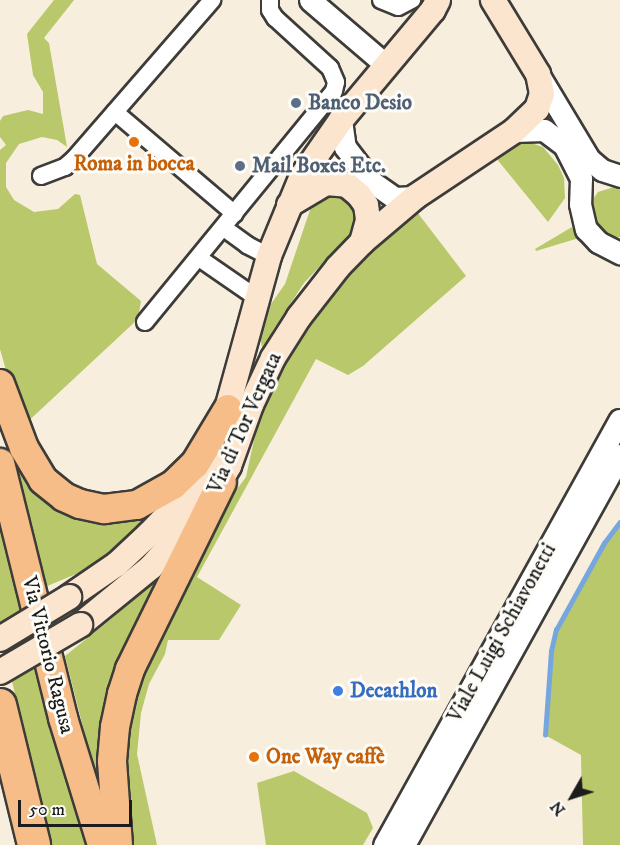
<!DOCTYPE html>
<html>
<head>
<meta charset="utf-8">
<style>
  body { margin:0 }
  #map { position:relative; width:620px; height:845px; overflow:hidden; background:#f8eedd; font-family:"IM FELL DW Pica",serif }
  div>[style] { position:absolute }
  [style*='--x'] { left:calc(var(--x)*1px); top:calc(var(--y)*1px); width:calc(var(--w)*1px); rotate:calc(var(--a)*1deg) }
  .green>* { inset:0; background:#b8c86a }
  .stream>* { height:4.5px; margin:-2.25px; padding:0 2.25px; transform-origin:2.25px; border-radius:2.25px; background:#76a6e0 }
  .roads { filter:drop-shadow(2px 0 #3d3c39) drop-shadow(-2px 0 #3d3c39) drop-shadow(0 2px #3d3c39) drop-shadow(0 -2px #3d3c39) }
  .minor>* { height:16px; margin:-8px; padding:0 8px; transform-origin:8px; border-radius:8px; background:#fff }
  .tertiary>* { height:21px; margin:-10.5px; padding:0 10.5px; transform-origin:10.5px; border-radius:10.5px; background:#fff }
  .secondary>* { height:24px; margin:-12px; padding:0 12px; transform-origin:12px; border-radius:12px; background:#fce5cf }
  .trunk>* { height:28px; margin:-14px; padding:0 14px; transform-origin:14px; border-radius:14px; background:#f7bd88 }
  .motorway>* { height:32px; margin:-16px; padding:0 16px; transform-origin:16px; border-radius:16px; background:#f7bd88 }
  .bridges { filter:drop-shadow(2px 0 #3d3c39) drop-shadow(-2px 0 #3d3c39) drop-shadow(0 2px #3d3c39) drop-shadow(0 -2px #3d3c39) }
  .secondary-bridge>* { height:24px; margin:-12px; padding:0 12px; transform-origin:12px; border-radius:12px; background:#fce5cf }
  .dots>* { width:16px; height:16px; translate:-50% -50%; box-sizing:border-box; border:3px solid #fdfcf7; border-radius:50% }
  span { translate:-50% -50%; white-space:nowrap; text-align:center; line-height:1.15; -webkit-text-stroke:6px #fdfcf7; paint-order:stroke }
  .service-label { font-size:21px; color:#4e5e75; font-weight:700 }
  .left { translate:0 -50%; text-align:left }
  .food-label { font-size:21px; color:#c56008; font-weight:700 }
  .street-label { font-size:21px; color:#1c1c1c }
  .shop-label { font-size:21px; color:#366cbe; font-weight:700 }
  .north { position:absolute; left:542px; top:767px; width:60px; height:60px; -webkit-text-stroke:4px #fdfcf7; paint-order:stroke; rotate:231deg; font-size:16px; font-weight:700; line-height:24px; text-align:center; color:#1c1c1c }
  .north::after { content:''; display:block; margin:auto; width:21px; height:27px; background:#1c1c1c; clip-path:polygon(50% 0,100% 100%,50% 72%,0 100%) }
  .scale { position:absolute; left:18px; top:800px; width:114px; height:27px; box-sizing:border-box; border:3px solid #1c1c1c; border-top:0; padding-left:8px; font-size:18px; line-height:21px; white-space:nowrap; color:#1c1c1c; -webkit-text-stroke:4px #fdfcf7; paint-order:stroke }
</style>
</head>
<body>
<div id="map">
  <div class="green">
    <i style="clip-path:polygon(54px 0,74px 0,44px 38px,49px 43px,67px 147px,57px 140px,42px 137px,19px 144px,6px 163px,6px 187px,14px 200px,34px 212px,58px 209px,75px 194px,80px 195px,97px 264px,141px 301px,138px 319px,22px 427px,0 349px,0 150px,6px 145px,0 137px,0 121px,3px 116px,28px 110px,43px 114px,43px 92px,33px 75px,27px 34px)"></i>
    <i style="clip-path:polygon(522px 140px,543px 147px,558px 165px,564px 178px,565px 198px,548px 222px,496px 158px)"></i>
    <i style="clip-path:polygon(614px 187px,620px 188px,620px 237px,615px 238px,607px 238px,593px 228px,589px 205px,598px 192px)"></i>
    <i style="clip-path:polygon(329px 194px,344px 197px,354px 209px,356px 216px,353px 231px,304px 283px,273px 330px,263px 352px,260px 338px,271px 304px,285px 284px,311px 207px,315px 201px)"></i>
    <i style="clip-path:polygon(417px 212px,466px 276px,363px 366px,348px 375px,316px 359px,197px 577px,241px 605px,219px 640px,168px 640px,165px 654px,149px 684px,141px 713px,137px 754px,157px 845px,126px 845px,122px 721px,204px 534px,246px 477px,260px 412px,299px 329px,373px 242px)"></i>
    <i style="clip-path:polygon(572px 227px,579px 238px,536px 251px,535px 249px)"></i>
    <i style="clip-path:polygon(9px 450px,35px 492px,55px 509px,71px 516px,85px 522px,113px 524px,131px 521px,161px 508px,100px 564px,45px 587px)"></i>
    <i style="clip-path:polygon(0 506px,92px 845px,51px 845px,0 631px)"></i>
    <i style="clip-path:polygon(620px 522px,620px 845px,583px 845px,581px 755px,545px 735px,551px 651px,559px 623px,604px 543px)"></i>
    <i style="clip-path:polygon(179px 553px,101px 798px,65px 656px,111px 619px)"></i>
    <i style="clip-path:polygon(294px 771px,367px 813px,373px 828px,363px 845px,266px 845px,257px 783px)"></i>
  </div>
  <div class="stream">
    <i style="--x:545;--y:735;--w:84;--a:-85.9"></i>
    <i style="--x:551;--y:651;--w:22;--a:-77"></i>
    <i style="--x:556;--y:630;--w:99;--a:-61.1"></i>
    <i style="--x:604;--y:543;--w:26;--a:-53"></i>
  </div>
  <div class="roads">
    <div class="minor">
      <i style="--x:381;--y:0;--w:18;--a:22"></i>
      <i style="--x:398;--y:7;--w:16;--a:-27"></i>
      <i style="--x:115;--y:112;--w:157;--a:40.4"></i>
      <i style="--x:41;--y:176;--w:26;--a:-21"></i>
      <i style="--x:65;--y:167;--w:12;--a:-42"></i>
      <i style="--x:74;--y:159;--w:211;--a:-49"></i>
      <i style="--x:224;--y:228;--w:29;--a:36"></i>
      <i style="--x:247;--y:245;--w:25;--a:27"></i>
      <i style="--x:199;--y:258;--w:70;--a:34.6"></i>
      <i style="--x:145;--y:322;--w:298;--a:-50.7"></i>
      <i style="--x:334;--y:91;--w:9;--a:-77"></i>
      <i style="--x:336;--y:82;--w:15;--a:-113"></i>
      <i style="--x:330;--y:68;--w:74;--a:-137.7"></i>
      <i style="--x:275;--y:18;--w:9;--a:-122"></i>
      <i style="--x:270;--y:10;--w:10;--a:-90"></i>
    </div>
    <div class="tertiary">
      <i style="--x:310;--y:0;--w:100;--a:40.5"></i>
      <i style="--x:538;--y:74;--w:99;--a:59"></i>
      <i style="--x:589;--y:159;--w:17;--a:40"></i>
      <i style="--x:602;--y:170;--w:19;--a:18"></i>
      <i style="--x:341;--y:120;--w:27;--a:82"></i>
      <i style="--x:345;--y:147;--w:44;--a:52.4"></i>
      <i style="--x:372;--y:182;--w:28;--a:35"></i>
      <i style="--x:395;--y:198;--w:20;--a:-3"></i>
      <i style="--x:514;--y:131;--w:30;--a:-2"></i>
      <i style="--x:544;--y:130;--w:25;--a:37"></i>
      <i style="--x:564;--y:145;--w:37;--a:63"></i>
      <i style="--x:581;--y:178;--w:26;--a:92"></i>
      <i style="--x:580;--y:204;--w:26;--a:77"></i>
      <i style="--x:586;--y:229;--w:18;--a:47"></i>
      <i style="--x:598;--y:242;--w:25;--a:27"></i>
      <i style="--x:384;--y:845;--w:486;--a:-61"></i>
      <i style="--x:404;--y:845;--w:446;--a:-61"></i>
    </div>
    <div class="secondary">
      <i style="--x:289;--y:205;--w:43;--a:-30.7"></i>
      <i style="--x:326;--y:183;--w:21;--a:5"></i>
      <i style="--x:347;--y:185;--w:16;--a:40"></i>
      <i style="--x:359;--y:195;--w:12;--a:55"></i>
      <i style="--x:366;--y:205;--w:15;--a:82"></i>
      <i style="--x:368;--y:220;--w:23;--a:105"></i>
      <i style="--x:222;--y:427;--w:177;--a:-74.6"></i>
      <i style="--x:269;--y:256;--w:87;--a:-67.6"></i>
      <i style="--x:302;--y:176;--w:68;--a:-55.1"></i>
      <i style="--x:341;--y:120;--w:143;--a:-50.1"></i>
      <i style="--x:433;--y:10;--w:11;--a:-63"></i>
      <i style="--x:69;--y:597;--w:58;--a:-34.5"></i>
      <i style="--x:117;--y:564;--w:44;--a:-43.2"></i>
      <i style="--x:149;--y:534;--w:52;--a:-45.8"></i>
      <i style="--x:185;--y:497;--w:45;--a:-57.7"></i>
      <i style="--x:80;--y:625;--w:92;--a:-39.2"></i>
      <i style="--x:151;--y:567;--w:84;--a:-48.4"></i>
      <i style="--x:207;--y:504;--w:44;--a:-59.9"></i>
      <i style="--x:229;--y:466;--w:65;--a:-70.2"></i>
      <i style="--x:251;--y:405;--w:52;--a:-64.9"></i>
      <i style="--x:273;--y:358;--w:49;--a:-57.6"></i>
      <i style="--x:299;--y:317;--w:63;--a:-52"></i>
      <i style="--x:338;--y:267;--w:35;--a:-46"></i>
      <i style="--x:362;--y:242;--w:70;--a:-40.3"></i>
      <i style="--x:415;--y:197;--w:119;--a:-33.7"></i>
      <i style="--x:514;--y:131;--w:32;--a:-44"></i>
      <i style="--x:537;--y:109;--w:16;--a:-72"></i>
      <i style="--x:542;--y:94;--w:20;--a:-101"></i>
      <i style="--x:538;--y:74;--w:87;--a:-121.3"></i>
    </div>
    <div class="trunk">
      <i style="--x:0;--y:384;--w:68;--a:69.4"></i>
      <i style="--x:24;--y:448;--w:37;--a:59"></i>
      <i style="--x:43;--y:480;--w:27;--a:39"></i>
      <i style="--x:64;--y:497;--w:17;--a:24"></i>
      <i style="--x:80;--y:504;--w:25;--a:12"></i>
      <i style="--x:104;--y:509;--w:33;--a:-7"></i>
      <i style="--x:137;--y:505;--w:41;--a:-29.1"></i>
      <i style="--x:173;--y:485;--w:30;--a:-44"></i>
      <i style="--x:195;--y:464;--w:64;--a:-59"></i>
      <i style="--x:0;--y:463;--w:263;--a:76.1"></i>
      <i style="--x:63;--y:718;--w:133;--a:72.9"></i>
      <i style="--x:118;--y:845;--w:84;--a:-94.1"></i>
      <i style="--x:112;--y:761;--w:34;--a:-85"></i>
      <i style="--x:115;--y:727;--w:34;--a:-78"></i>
      <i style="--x:122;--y:694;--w:26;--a:-72"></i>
      <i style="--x:130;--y:669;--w:208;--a:-63.8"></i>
    </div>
    <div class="motorway">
      <i style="--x:0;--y:705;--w:144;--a:76.3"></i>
    </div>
  </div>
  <div class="bridges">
    <div class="secondary-bridge">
      <i style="--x:0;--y:639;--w:81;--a:-31.3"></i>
      <i style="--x:0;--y:672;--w:93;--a:-30.4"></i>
    </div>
  </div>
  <div class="dots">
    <i style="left:296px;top:103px;background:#5c6f8a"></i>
    <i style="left:134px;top:142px;background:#e8710a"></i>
    <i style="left:240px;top:166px;background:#5c6f8a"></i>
    <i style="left:338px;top:691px;background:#3f7fe0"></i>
    <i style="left:254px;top:757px;background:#e8710a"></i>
  </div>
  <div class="service-label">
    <span class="left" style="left:308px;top:103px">Banco Desio</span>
    <span class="left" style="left:252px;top:166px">Mail Boxes Etc.</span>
  </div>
  <div class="food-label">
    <span style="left:134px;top:164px">Roma in bocca</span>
    <span class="left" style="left:266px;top:757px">One Way caffè</span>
  </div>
  <div class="street-label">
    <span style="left:245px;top:423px;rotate:-66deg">Via di Tor Vergata</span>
    <span style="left:502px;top:633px;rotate:-61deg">Viale Luigi Schiavonetti</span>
    <span style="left:48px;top:655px;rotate:76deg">Via Vittorio Ragusa</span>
  </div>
  <div class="shop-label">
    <span class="left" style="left:350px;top:691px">Decathlon</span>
  </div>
  <div class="north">N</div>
  <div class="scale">50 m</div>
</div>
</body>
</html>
